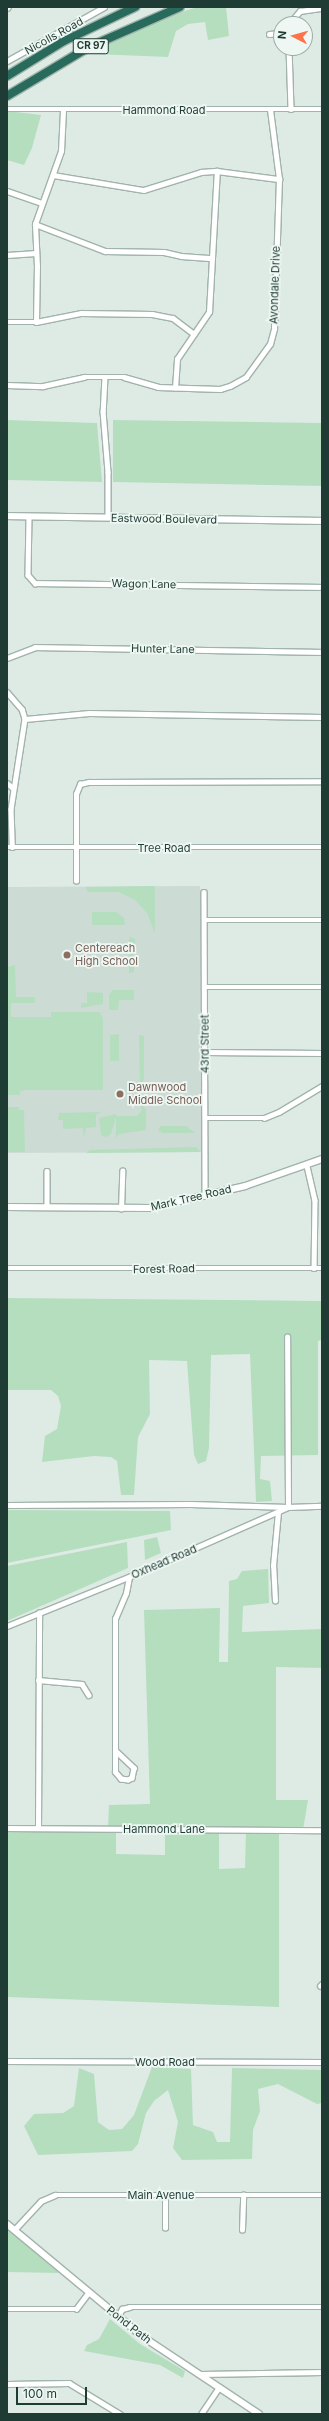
<!DOCTYPE html>
<html>
<head>
<meta charset="utf-8">
<style>
  body { margin:0 }
  #map { position:relative; width:329px; height:2421px; overflow:hidden; background:#deebe5; font-family:Inter,sans-serif }
  div>[style] { position:absolute }
  [style*='--x'] { left:calc(var(--x)*1px); top:calc(var(--y)*1px); width:calc(var(--w)*1px); rotate:calc(var(--a)*1deg) }
  .built>* { inset:0; background:#ccdbd4 }
  .green>* { inset:0; background:#b5debf }
  .roads { filter:drop-shadow(1px 0 #a1b3ac) drop-shadow(-1px 0 #a1b3ac) drop-shadow(0 1px #a1b3ac) drop-shadow(0 -1px #a1b3ac) }
  .street>* { height:4.5px; margin:-2.25px; padding:0 2.25px; transform-origin:2.25px; border-radius:2.25px; background:#fff }
  .secondary>* { height:6px; margin:-3px; padding:0 3px; transform-origin:3px; border-radius:3px; background:#fff }
  .highway>* { height:8px; margin:-4px; padding:0 4px; transform-origin:4px; border-radius:4px; background:#286a5c }
  .dots>* { width:11px; height:11px; translate:-50% -50%; box-sizing:border-box; border:2px solid #eef7f3; border-radius:50% }
  span { translate:-50% -50%; white-space:nowrap; text-align:center; line-height:1.15; -webkit-text-stroke:3.5px #eef7f3; paint-order:stroke }
  .shield-label span { padding:1px 3px; background:#eef7f3; border:1px solid; border-radius:3px; -webkit-text-stroke-width:0 }
  .shield-label { font-size:10px; color:#1e3c33; font-weight:700 }
  .street-label { font-size:11px; color:#1e3c33 }
  .education-label { font-size:11px; color:#785e54 }
  .left { translate:0 -50%; text-align:left }
  .frame { position:absolute; inset:0; border:8px solid #1e3c33; pointer-events:none }
  .north { position:absolute; left:273px; top:16px; width:40px; height:40px; box-sizing:border-box; background:#eef7f3; border:1px solid #9baca6; border-radius:50%; rotate:276deg; font-size:11px; font-weight:700; line-height:16px; text-align:center; color:#1e3c33 }
  .north::after { content:''; display:block; margin:auto; width:14px; height:18px; background:#fd744a; clip-path:polygon(50% 0,100% 100%,50% 72%,0 100%) }
  .scale { position:absolute; left:16px; top:2387px; width:71px; height:18px; box-sizing:border-box; border:2px solid #1e3c33; border-top:0; padding-left:5px; font-size:12px; line-height:14px; white-space:nowrap; color:#1e3c33; -webkit-text-stroke:3px #eef7f3; paint-order:stroke }
</style>
</head>
<body>
<div id="map">
  <div class="built">
    <i style="clip-path:polygon(200px 886px,202px 1152px,7px 1153px,7px 887px)"></i>
  </div>
  <div class="green">
    <i style="clip-path:polygon(198px 7px,226px 7px,229px 36px,208px 40px,205px 22px,188px 24px,176px 31px,168px 57px,94px 54px,107px 43px,152px 21px)"></i>
    <i style="clip-path:polygon(7px 111px,41px 115px,32px 148px,24px 165px,7px 160px)"></i>
    <i style="clip-path:polygon(7px 420px,97px 423px,102px 482px,7px 480px)"></i>
    <i style="clip-path:polygon(113px 420px,322px 423px,322px 486px,113px 482px)"></i>
    <i style="clip-path:polygon(155px 886px,155px 933px,147px 913px,135px 900px,119px 892px,88px 892px,85px 887px)"></i>
    <i style="clip-path:polygon(92px 912px,116px 912px,124px 918px,125px 925px,92px 925px)"></i>
    <i style="clip-path:polygon(129px 937px,135px 939px,134px 972px,129px 973px)"></i>
    <i style="clip-path:polygon(15px 965px,16px 997px,35px 997px,35px 1003px,11px 1003px,11px 1017px,51px 1017px,51px 1012px,100px 1012px,103px 1019px,103px 1090px,25px 1090px,20px 1091px,20px 1095px,7px 1095px,7px 967px)"></i>
    <i style="clip-path:polygon(113px 990px,134px 990px,134px 1000px,119px 1000px,118px 1010px,109px 1010px,109px 995px)"></i>
    <i style="clip-path:polygon(87px 992px,103px 993px,103px 1004px,81px 1008px,81px 1003px,87px 1003px)"></i>
    <i style="clip-path:polygon(119px 1034px,119px 1061px,110px 1061px,110px 1035px)"></i>
    <i style="clip-path:polygon(139px 1035px,144px 1036px,144px 1079px,140px 1089px)"></i>
    <i style="clip-path:polygon(139px 1103px,146px 1109px,146px 1130px,119px 1134px,116px 1138px,116px 1117px,111px 1134px,106px 1137px,101px 1135px,99px 1118px,116px 1114px,116px 1116px,137px 1116px,142px 1110px)"></i>
    <i style="clip-path:polygon(7px 1107px,19px 1107px,19px 1110px,24px 1110px,25px 1152px,7px 1152px)"></i>
    <i style="clip-path:polygon(101px 1112px,96px 1115px,96px 1127px,86px 1128px,84px 1138px,83px 1128px,63px 1129px,63px 1120px,58px 1120px,59px 1113px)"></i>
    <i style="clip-path:polygon(161px 1126px,186px 1126px,195px 1133px,162px 1133px,158px 1130px)"></i>
    <i style="clip-path:polygon(196px 1147px,201px 1152px,86px 1153px,90px 1150px)"></i>
    <i style="clip-path:polygon(7px 1298px,322px 1301px,322px 1340px,318px 1341px,318px 1455px,261px 1456px,260px 1479px,270px 1481px,272px 1501px,256px 1502px,250px 1354px,211px 1355px,209px 1448px,206px 1461px,198px 1464px,194px 1455px,187px 1361px,149px 1360px,150px 1414px,138px 1437px,134px 1495px,121px 1495px,117px 1461px,111px 1457px,94px 1456px,42px 1462px,45px 1436px,57px 1429px,61px 1406px,58px 1396px,51px 1390px,7px 1390px)"></i>
    <i style="clip-path:polygon(7px 1510px,170px 1511px,171px 1530px,7px 1563px)"></i>
    <i style="clip-path:polygon(157px 1537px,161px 1553px,145px 1560px,144px 1540px)"></i>
    <i style="clip-path:polygon(127px 1542px,128px 1568px,7px 1621px,7px 1566px)"></i>
    <i style="clip-path:polygon(evenodd,268px 1569px,269px 1603px,243px 1606px,242px 1632px,322px 1629px,322px 1668px,276px 1667px,276px 1800px,308px 1800px,303px 1830px,279px 1830px,279px 2007px,7px 1997px,7px 1828px,108px 1828px,109px 1805px,150px 1804px,144px 1610px,220px 1608px,219px 1662px,228px 1662px,229px 1581px,237px 1579px,242px 1571px,268px 1569px,116px 1829px,165px 1829px,165px 1855px,116px 1854px,116px 1829px,268px 1569px,219px 1829px,246px 1830px,245px 1868px,219px 1869px,219px 1829px)"></i>
    <i style="clip-path:polygon(152px 2067px,191px 2069px,193px 2125px,213px 2132px,217px 2142px,230px 2142px,232px 2068px,322px 2070px,322px 2103px,317px 2104px,278px 2084px,258px 2089px,260px 2111px,253px 2130px,252px 2159px,182px 2160px,173px 2148px,178px 2122px,168px 2090px,154px 2101px,146px 2113px,138px 2144px,132px 2151px,38px 2155px,24px 2126px,34px 2114px,63px 2113px,74px 2106px,79px 2068px,94px 2074px,98px 2122px,109px 2130px,122px 2129px,134px 2115px)"></i>
    <i style="clip-path:polygon(7px 2229px,61px 2270px,58px 2273px,7px 2272px)"></i>
    <i style="clip-path:polygon(110px 2319px,140px 2344px,185px 2371px,183px 2378px,160px 2365px,84px 2351px,87px 2345px,99px 2339px)"></i>
  </div>
  <div class="roads">
    <div class="street">
      <i style="--x:7;--y:8;--w:1;--a:-45"></i>
      <i style="--x:289;--y:24;--w:17;--a:-50"></i>
      <i style="--x:300;--y:11;--w:22;--a:-8"></i>
      <i style="--x:269;--y:34;--w:12;--a:-5"></i>
      <i style="--x:289;--y:48;--w:61;--a:88.1"></i>
      <i style="--x:7;--y:61;--w:111;--a:-29.1"></i>
      <i style="--x:7;--y:109;--w:315;--a:0"></i>
      <i style="--x:53;--y:175;--w:92;--a:9.4"></i>
      <i style="--x:144;--y:190;--w:60;--a:-17.5"></i>
      <i style="--x:201;--y:172;--w:16;--a:-4"></i>
      <i style="--x:217;--y:171;--w:63;--a:7.4"></i>
      <i style="--x:7;--y:191;--w:36;--a:19"></i>
      <i style="--x:35;--y:224;--w:75;--a:21.1"></i>
      <i style="--x:105;--y:251;--w:59;--a:1"></i>
      <i style="--x:164;--y:252;--w:17;--a:13"></i>
      <i style="--x:181;--y:256;--w:31;--a:4"></i>
      <i style="--x:7;--y:255;--w:29;--a:-4"></i>
      <i style="--x:7;--y:322;--w:29;--a:0"></i>
      <i style="--x:36;--y:322;--w:46;--a:-11.3"></i>
      <i style="--x:81;--y:313;--w:71;--a:0.8"></i>
      <i style="--x:152;--y:314;--w:21;--a:11"></i>
      <i style="--x:173;--y:318;--w:26;--a:37"></i>
      <i style="--x:36;--y:322;--w:55;--a:-89"></i>
      <i style="--x:37;--y:267;--w:43;--a:-92.7"></i>
      <i style="--x:35;--y:224;--w:77;--a:-70.4"></i>
      <i style="--x:61;--y:151;--w:41;--a:-87.2"></i>
      <i style="--x:105;--y:377;--w:34;--a:93"></i>
      <i style="--x:103;--y:411;--w:61;--a:85.3"></i>
      <i style="--x:108;--y:472;--w:45;--a:90"></i>
      <i style="--x:7;--y:385;--w:36;--a:2"></i>
      <i style="--x:43;--y:386;--w:42;--a:-12.4"></i>
      <i style="--x:84;--y:377;--w:40;--a:0"></i>
      <i style="--x:124;--y:377;--w:35;--a:16"></i>
      <i style="--x:158;--y:387;--w:62;--a:1.8"></i>
      <i style="--x:220;--y:389;--w:10;--a:-17"></i>
      <i style="--x:230;--y:386;--w:18;--a:-29"></i>
      <i style="--x:246;--y:377;--w:41;--a:-54"></i>
      <i style="--x:270;--y:344;--w:16;--a:-75"></i>
      <i style="--x:274;--y:329;--w:150;--a:-88.1"></i>
      <i style="--x:279;--y:179;--w:70;--a:-97.4"></i>
      <i style="--x:175;--y:388;--w:29;--a:-86"></i>
      <i style="--x:177;--y:359;--w:57;--a:-55.8"></i>
      <i style="--x:209;--y:312;--w:141;--a:-86.8"></i>
      <i style="--x:29;--y:517;--w:58;--a:91"></i>
      <i style="--x:28;--y:575;--w:11;--a:49"></i>
      <i style="--x:35;--y:583;--w:287;--a:0.8"></i>
      <i style="--x:7;--y:658;--w:30;--a:-21"></i>
      <i style="--x:35;--y:647;--w:287;--a:1"></i>
      <i style="--x:7;--y:692;--w:23;--a:49"></i>
      <i style="--x:22;--y:709;--w:10;--a:73"></i>
      <i style="--x:25;--y:719;--w:91;--a:98.8"></i>
      <i style="--x:11;--y:809;--w:38;--a:88"></i>
      <i style="--x:25;--y:719;--w:64;--a:-5.4"></i>
      <i style="--x:89;--y:713;--w:233;--a:1"></i>
      <i style="--x:7;--y:783;--w:8;--a:40"></i>
      <i style="--x:7;--y:847;--w:315;--a:0"></i>
      <i style="--x:76;--y:881;--w:87;--a:-90"></i>
      <i style="--x:76;--y:794;--w:11;--a:-68"></i>
      <i style="--x:80;--y:784;--w:9;--a:-13"></i>
      <i style="--x:89;--y:782;--w:233;--a:-0.2"></i>
      <i style="--x:204;--y:892;--w:304;--a:89.8"></i>
      <i style="--x:204;--y:920;--w:118;--a:0"></i>
      <i style="--x:205;--y:987;--w:117;--a:0"></i>
      <i style="--x:205;--y:1052;--w:117;--a:0.5"></i>
      <i style="--x:205;--y:1118;--w:59;--a:0"></i>
      <i style="--x:264;--y:1118;--w:16;--a:-22"></i>
      <i style="--x:279;--y:1112;--w:50;--a:-31.2"></i>
      <i style="--x:307;--y:1166;--w:35;--a:77"></i>
      <i style="--x:315;--y:1200;--w:68;--a:90.8"></i>
      <i style="--x:47;--y:1171;--w:36;--a:90"></i>
      <i style="--x:121;--y:1209;--w:38;--a:-88"></i>
      <i style="--x:7;--y:1268;--w:315;--a:0"></i>
      <i style="--x:7;--y:1505;--w:184;--a:-0.3"></i>
      <i style="--x:191;--y:1504;--w:97;--a:1.8"></i>
      <i style="--x:288;--y:1507;--w:170;--a:-90.3"></i>
      <i style="--x:275;--y:1601;--w:35;--a:-93"></i>
      <i style="--x:273;--y:1566;--w:54;--a:-84.7"></i>
      <i style="--x:7;--y:1626;--w:147;--a:-22"></i>
      <i style="--x:143;--y:1571;--w:158;--a:-23.8"></i>
      <i style="--x:288;--y:1507;--w:34;--a:-2"></i>
      <i style="--x:38;--y:1680;--w:44;--a:5.2"></i>
      <i style="--x:82;--y:1684;--w:13;--a:58"></i>
      <i style="--x:116;--y:1751;--w:25;--a:43"></i>
      <i style="--x:134;--y:1768;--w:10;--a:101"></i>
      <i style="--x:132;--y:1778;--w:4;--a:153"></i>
      <i style="--x:128;--y:1780;--w:7;--a:-172"></i>
      <i style="--x:121;--y:1779;--w:9;--a:-131"></i>
      <i style="--x:115;--y:1772;--w:153;--a:-90"></i>
      <i style="--x:115;--y:1619;--w:28;--a:-67"></i>
      <i style="--x:126;--y:1593;--w:16;--a:-79"></i>
      <i style="--x:7;--y:1828;--w:315;--a:0.4"></i>
      <i style="--x:38;--y:1828;--w:215;--a:-89.7"></i>
      <i style="--x:320;--y:1986;--w:3;--a:-45"></i>
      <i style="--x:7;--y:2061;--w:315;--a:0.2"></i>
      <i style="--x:165;--y:2228;--w:33;--a:-90"></i>
      <i style="--x:15;--y:2229;--w:38;--a:-47"></i>
      <i style="--x:41;--y:2201;--w:15;--a:-23"></i>
      <i style="--x:55;--y:2195;--w:267;--a:0"></i>
      <i style="--x:242;--y:2230;--w:35;--a:-88"></i>
      <i style="--x:7;--y:2309;--w:69;--a:0"></i>
      <i style="--x:76;--y:2309;--w:21;--a:-53"></i>
      <i style="--x:118;--y:2316;--w:8;--a:-60"></i>
      <i style="--x:122;--y:2309;--w:8;--a:-14"></i>
      <i style="--x:130;--y:2307;--w:192;--a:0"></i>
      <i style="--x:201;--y:2374;--w:121;--a:-0.9"></i>
      <i style="--x:7;--y:2384;--w:62;--a:-0.9"></i>
      <i style="--x:69;--y:2383;--w:60;--a:31.3"></i>
      <i style="--x:201;--y:2414;--w:32;--a:-56"></i>
    </div>
    <div class="secondary">
      <i style="--x:7;--y:516;--w:315;--a:0.9"></i>
      <i style="--x:7;--y:1207;--w:143;--a:0.4"></i>
      <i style="--x:150;--y:1208;--w:98;--a:-13"></i>
      <i style="--x:245;--y:1186;--w:82;--a:-19.3"></i>
      <i style="--x:7;--y:2224;--w:177;--a:39.7"></i>
      <i style="--x:143;--y:2337;--w:139;--a:33.6"></i>
    </div>
    <div class="highway">
      <i style="--x:7;--y:76;--w:67;--a:-31.6"></i>
      <i style="--x:64;--y:41;--w:79;--a:-25.6"></i>
      <i style="--x:7;--y:96;--w:96;--a:-30.9"></i>
      <i style="--x:89;--y:47;--w:99;--a:-23.7"></i>
    </div>
  </div>
  <div class="dots">
    <i style="left:67px;top:955px;background:#8d6e63"></i>
    <i style="left:120px;top:1094px;background:#8d6e63"></i>
  </div>
  <div class="shield-label">
    <span style="left:91px;top:46px">CR 97</span>
  </div>
  <div class="street-label">
    <span style="left:54px;top:36px;rotate:-29deg">Nicolls Road</span>
    <span style="left:164px;top:110px">Hammond Road</span>
    <span style="left:275px;top:285px;rotate:-88deg">Avondale Drive</span>
    <span style="left:164px;top:519px;rotate:1deg">Eastwood Boulevard</span>
    <span style="left:144px;top:584px;rotate:1deg">Wagon Lane</span>
    <span style="left:163px;top:649px;rotate:1deg">Hunter Lane</span>
    <span style="left:164px;top:848px">Tree Road</span>
    <span style="left:205px;top:1044px;rotate:-90deg">43rd Street</span>
    <span style="left:191px;top:1198px;rotate:-13deg">Mark Tree Road</span>
    <span style="left:164px;top:1269px;rotate:-1deg">Forest Road</span>
    <span style="left:164px;top:1562px;rotate:-23deg">Oxhead Road</span>
    <span style="left:164px;top:1829px">Hammond Lane</span>
    <span style="left:165px;top:2062px">Wood Road</span>
    <span style="left:161px;top:2195px">Main Avenue</span>
    <span style="left:129px;top:2325px;rotate:38deg">Pond Path</span>
  </div>
  <div class="education-label">
    <span class="left" style="left:75px;top:955px">Centereach<br>High School</span>
    <span class="left" style="left:128px;top:1094px">Dawnwood<br>Middle School</span>
  </div>
  <div class="frame"></div>
  <div class="north">N</div>
  <div class="scale">100 m</div>
</div>
</body>
</html>
